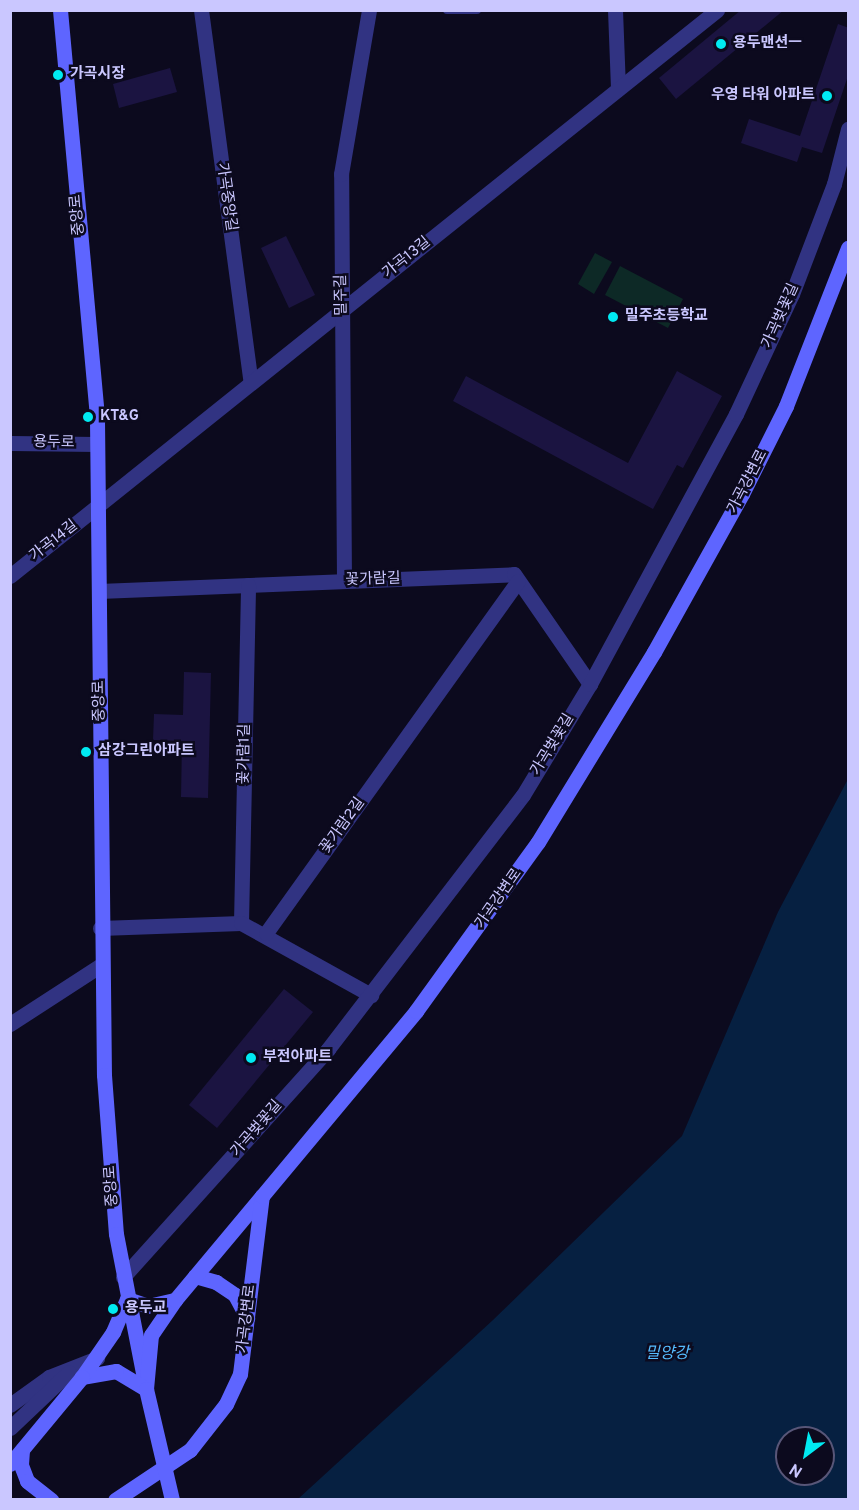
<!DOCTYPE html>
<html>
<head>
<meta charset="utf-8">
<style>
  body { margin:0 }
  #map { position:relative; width:859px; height:1510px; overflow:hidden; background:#0c0a1e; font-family:Overpass,"Noto Sans KR",sans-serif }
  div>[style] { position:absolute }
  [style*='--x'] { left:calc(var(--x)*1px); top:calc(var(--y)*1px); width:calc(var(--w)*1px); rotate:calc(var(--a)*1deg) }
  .green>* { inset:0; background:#0d2926 }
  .water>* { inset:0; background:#062041 }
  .building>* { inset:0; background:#1b1441 }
  .lane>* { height:8px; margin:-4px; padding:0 4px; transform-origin:4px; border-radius:4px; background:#313382 }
  .street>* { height:15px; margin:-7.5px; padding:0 7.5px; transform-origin:7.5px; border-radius:7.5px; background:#313382 }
  .secondary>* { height:15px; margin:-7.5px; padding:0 7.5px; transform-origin:7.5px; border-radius:7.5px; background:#5e65ff }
  .secondary-bridge>* { height:15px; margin:-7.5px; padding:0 7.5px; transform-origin:7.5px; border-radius:7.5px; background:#5e65ff }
  .dots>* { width:16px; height:16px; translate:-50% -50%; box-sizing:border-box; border:3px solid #0c0a1e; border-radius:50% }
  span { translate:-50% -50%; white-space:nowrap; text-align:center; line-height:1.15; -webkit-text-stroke:5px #0c0a1e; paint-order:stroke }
  .poi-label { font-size:15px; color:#cac7ff; font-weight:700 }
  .left { translate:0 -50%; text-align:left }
  .right { translate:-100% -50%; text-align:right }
  .street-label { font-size:15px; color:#cac7ff }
  .water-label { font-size:16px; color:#55bcff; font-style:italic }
  .frame { position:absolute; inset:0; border:12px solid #cac7ff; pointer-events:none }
  .north { position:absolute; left:775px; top:1426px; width:60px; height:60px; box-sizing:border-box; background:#0c0a1e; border:2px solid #585678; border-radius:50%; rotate:212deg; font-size:16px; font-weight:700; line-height:24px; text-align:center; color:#cac7ff }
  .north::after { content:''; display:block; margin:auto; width:21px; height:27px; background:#00eaf2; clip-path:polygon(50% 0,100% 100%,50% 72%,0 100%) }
</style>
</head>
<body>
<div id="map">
  <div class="green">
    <i style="clip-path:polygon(595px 253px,612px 262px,594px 294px,578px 284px)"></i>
    <i style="clip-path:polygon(620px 266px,683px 299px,668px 328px,605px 295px)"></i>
  </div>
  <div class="water">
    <i style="clip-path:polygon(evenodd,848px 779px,848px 1499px,298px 1499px,493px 1320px,682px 1136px,778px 912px,848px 779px,787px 1438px,823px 1438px,823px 1474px,787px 1474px,787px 1438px)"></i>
  </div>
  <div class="building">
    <i style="clip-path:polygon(741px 10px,784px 10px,676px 99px,659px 78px)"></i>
    <i style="clip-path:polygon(838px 24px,849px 28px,849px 73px,822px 153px,802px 147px,797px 162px,741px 143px,749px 119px,800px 136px)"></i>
    <i style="clip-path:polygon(170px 68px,177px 92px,119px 108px,113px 84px)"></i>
    <i style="clip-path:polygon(286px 236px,315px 295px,289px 308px,261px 248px)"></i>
    <i style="clip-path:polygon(677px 371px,722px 396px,683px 468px,677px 465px,653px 509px,453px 401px,466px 376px,628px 463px)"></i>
    <i style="clip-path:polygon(184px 672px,211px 673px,208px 798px,181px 797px,182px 741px,153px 740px,154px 714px,183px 715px)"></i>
    <i style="clip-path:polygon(284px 989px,313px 1012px,217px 1128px,189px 1105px)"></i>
  </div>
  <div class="lane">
    <i style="--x:447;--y:10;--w:30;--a:0"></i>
  </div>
  <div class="street">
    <i style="--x:201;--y:10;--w:376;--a:82.4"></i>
    <i style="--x:615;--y:10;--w:79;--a:87.8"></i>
    <i style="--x:10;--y:443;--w:87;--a:0.7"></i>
    <i style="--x:10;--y:576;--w:906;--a:-38.68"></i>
    <i style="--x:344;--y:581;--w:407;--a:-90.4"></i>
    <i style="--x:341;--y:174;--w:166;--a:-80.3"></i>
    <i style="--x:99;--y:591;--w:415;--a:-2.3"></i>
    <i style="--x:514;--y:574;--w:134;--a:55.4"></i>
    <i style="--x:241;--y:923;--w:338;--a:-88.8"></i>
    <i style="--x:100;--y:928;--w:141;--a:-2"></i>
    <i style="--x:241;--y:923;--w:149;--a:29"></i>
    <i style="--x:266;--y:933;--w:433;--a:-54.4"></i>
    <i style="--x:10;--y:1024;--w:108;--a:-33"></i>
    <i style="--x:123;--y:1277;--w:307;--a:-48"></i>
    <i style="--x:328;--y:1049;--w:320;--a:-52.5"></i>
    <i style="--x:523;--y:795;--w:130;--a:-58.9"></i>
    <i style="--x:590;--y:684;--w:307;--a:-61.6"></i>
    <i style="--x:736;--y:414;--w:132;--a:-65"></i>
    <i style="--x:792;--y:294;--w:118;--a:-69.1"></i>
    <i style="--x:834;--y:184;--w:57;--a:-75.7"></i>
    <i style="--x:10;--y:1405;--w:48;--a:-35.7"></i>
    <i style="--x:49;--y:1377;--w:52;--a:-21.6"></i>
    <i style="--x:10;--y:1428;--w:81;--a:-43.5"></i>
  </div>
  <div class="secondary">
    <i style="--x:60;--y:10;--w:412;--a:84.8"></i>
    <i style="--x:97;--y:420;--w:655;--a:89.39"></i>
    <i style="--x:104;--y:1075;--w:159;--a:85.7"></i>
    <i style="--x:116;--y:1234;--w:158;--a:79"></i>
    <i style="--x:195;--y:1276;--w:22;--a:16"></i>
    <i style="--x:216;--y:1282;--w:23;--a:34"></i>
    <i style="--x:235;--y:1295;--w:26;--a:62"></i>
    <i style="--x:127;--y:1299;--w:22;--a:18"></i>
    <i style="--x:148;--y:1306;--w:28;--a:-13"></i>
    <i style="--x:175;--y:1300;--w:42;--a:124.4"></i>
    <i style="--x:151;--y:1335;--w:54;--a:95.3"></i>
    <i style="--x:146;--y:1389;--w:35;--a:-149"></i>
    <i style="--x:116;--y:1371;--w:35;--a:170"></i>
    <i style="--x:82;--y:1377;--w:55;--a:-55.4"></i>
    <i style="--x:113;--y:1332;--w:36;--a:-67"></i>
    <i style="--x:175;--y:1300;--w:136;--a:-50.1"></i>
    <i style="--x:22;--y:1450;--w:15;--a:94"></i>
    <i style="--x:21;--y:1465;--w:17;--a:69"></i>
    <i style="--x:27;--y:1481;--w:31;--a:38"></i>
    <i style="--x:10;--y:1464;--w:113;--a:-50.4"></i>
    <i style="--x:115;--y:1500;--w:90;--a:-33.7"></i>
    <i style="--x:190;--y:1450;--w:58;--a:-52"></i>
    <i style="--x:226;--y:1404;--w:33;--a:-65"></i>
    <i style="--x:240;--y:1374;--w:179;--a:-83"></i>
    <i style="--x:262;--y:1196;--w:241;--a:-50.2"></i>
    <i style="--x:416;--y:1011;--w:208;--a:-54.2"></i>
    <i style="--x:538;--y:842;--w:223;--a:-58.6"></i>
    <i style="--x:654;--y:652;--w:181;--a:-60.9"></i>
    <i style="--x:742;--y:494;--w:98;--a:-63.4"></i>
    <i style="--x:786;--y:406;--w:170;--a:-68.6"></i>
  </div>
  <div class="secondary-bridge">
    <i style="--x:146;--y:1389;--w:114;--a:76.8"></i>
  </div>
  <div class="dots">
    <i style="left:721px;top:44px;background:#00eaf2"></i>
    <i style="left:58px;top:75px;background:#00eaf2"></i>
    <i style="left:827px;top:96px;background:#00eaf2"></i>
    <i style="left:613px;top:317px;background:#00eaf2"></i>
    <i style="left:88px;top:417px;background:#00eaf2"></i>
    <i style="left:86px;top:752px;background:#00eaf2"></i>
    <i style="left:251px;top:1058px;background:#00eaf2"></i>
    <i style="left:113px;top:1309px;background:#00eaf2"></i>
  </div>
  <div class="poi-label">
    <span class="left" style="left:733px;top:44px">용두맨션ㅡ</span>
    <span class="left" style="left:70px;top:75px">가곡시장</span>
    <span class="right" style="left:815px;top:96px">우영 타워 아파트</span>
    <span class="left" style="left:625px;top:317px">밀주초등학교</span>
    <span class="left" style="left:100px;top:417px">KT&amp;G</span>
    <span class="left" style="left:98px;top:752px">삼강그린아파트</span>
    <span class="left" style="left:263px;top:1058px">부전아파트</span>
    <span class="left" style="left:125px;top:1309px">용두교</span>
  </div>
  <div class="street-label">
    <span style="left:226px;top:197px;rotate:82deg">가곡중앙길</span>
    <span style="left:78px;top:215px;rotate:-95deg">중앙로</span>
    <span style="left:407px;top:258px;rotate:-39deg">가곡13길</span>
    <span style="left:342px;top:295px;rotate:-91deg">밀주길</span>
    <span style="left:781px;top:316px;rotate:-66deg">가곡벚꽃길</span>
    <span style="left:54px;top:443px;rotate:1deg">용두로</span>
    <span style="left:748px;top:482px;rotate:-63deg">가곡강변로</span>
    <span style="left:54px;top:541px;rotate:-38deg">가곡14길</span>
    <span style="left:373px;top:580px;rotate:-2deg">꽃가람길</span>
    <span style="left:100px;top:701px;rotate:-91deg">중앙로</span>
    <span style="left:553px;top:745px;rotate:-59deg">가곡벚꽃길</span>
    <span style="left:245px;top:754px;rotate:-89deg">꽃가람1길</span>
    <span style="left:343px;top:826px;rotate:-54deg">꽃가람2길</span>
    <span style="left:499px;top:899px;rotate:-55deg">가곡강변로</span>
    <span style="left:257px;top:1129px;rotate:-49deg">가곡벚꽃길</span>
    <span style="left:112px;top:1186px;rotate:-94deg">중앙로</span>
    <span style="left:247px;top:1319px;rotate:-83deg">가곡강변로</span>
  </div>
  <div class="water-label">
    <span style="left:667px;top:1354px">밀양강</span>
  </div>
  <div class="frame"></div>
  <div class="north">N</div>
</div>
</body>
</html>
